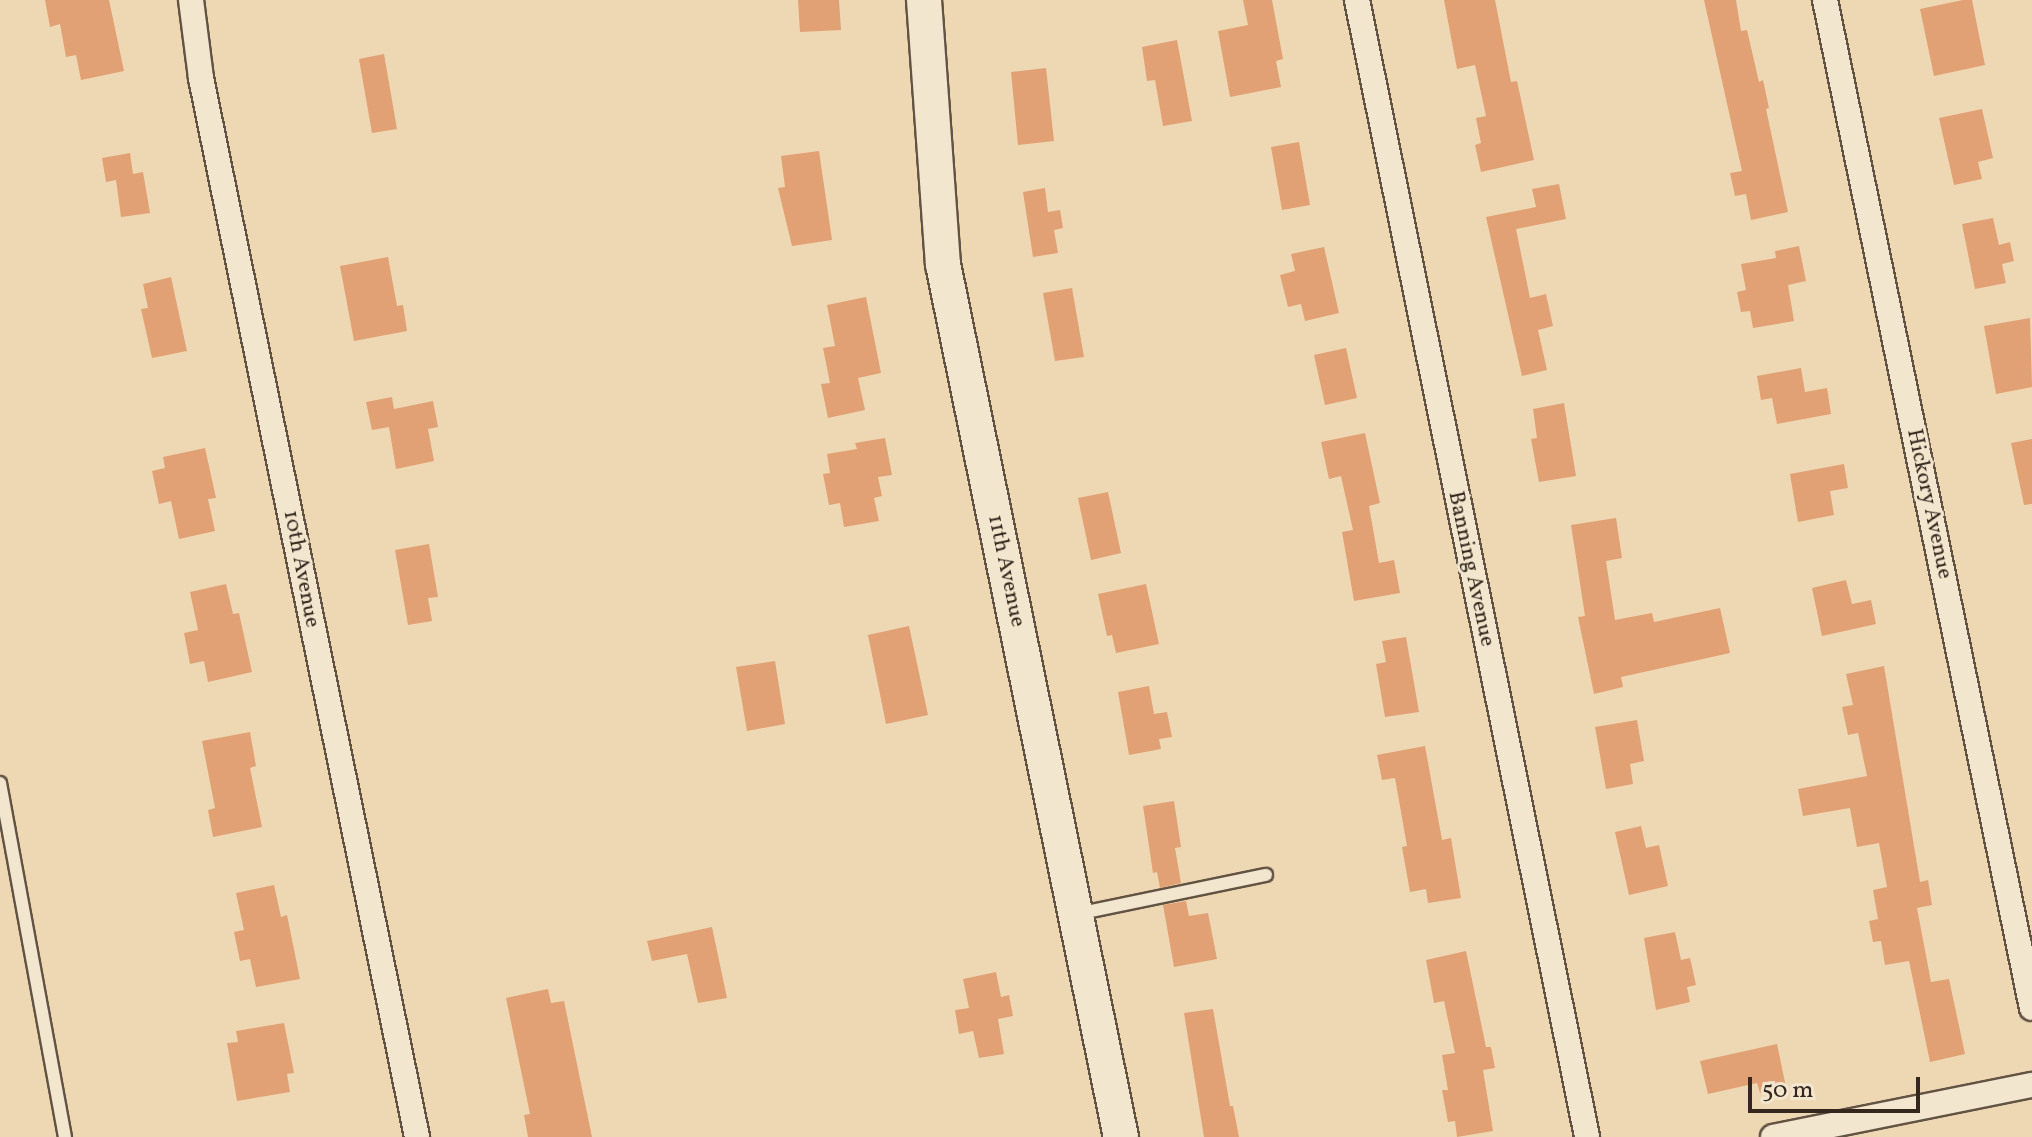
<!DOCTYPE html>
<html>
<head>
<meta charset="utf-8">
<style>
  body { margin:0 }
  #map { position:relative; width:2032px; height:1137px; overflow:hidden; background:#edd8b3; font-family:Vollkorn,serif }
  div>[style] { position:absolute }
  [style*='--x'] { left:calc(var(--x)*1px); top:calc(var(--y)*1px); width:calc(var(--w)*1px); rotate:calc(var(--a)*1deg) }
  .building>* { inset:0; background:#e1a175 }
  .roads { filter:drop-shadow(2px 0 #625343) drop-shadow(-2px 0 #625343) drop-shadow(0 2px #625343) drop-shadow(0 -2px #625343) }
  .lane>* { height:12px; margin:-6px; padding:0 6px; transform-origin:6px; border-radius:6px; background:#f3e6ce }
  .street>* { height:24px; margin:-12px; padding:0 12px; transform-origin:12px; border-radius:12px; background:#f3e6ce }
  .secondary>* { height:34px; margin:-17px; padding:0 17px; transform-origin:17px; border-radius:17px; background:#f3e6ce }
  span { translate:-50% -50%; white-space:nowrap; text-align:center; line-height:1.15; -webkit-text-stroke:6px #f3e6ce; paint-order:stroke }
  .street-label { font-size:22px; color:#33271e }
  .scale { position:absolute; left:1748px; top:1077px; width:172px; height:36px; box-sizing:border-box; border:4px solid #33271e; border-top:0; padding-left:10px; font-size:24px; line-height:28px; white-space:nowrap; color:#33271e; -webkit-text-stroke:6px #f3e6ce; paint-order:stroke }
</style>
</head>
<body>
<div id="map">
  <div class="building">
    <i style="clip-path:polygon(45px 0,109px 0,124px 71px,81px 80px,76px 55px,66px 57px,60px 24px,50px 27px)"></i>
    <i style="clip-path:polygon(798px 0,839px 0,841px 30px,800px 32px)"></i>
    <i style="clip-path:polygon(1243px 0,1272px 0,1283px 59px,1276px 61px,1281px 87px,1230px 97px,1218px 31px,1248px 25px)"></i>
    <i style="clip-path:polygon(1444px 0,1495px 0,1511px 82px,1517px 81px,1534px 160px,1481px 172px,1475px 145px,1481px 143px,1476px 118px,1486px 116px,1475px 65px,1457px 69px)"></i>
    <i style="clip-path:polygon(1704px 0,1736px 0,1741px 31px,1747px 30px,1759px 82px,1763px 80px,1769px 108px,1766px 109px,1788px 212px,1751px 220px,1746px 194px,1735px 196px,1730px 173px,1742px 171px)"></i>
    <i style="clip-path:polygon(1963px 0,1972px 0,1985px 65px,1934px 76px,1920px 9px)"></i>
    <i style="clip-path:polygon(1177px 40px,1192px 121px,1163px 126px,1155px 80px,1147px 81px,1142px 47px)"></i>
    <i style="clip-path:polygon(384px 54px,397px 129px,372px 133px,359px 59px)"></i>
    <i style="clip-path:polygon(1046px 68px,1054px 141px,1018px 145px,1011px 72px)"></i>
    <i style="clip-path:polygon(1982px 109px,1993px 158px,1978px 162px,1982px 179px,1954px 185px,1939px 118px)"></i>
    <i style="clip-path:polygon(1299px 142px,1310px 205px,1282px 210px,1271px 147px)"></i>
    <i style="clip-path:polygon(819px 151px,832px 240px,792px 246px,778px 188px,785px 187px,781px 156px)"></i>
    <i style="clip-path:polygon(130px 153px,133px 174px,143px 172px,150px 213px,121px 217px,116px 180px,106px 182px,102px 158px)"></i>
    <i style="clip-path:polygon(1559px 184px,1566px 219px,1516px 229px,1530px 298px,1546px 294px,1553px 326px,1538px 330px,1547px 370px,1522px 376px,1486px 217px,1536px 207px,1532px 189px)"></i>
    <i style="clip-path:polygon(1045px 188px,1048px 212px,1060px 210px,1063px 228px,1054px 230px,1058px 253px,1033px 257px,1023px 192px)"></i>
    <i style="clip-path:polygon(1993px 218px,1999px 245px,2010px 242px,2014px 261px,2002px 264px,2006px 283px,1975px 289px,1962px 224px)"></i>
    <i style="clip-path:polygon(1799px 246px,1806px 281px,1788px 285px,1794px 321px,1753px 328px,1750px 311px,1741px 312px,1737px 292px,1746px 290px,1741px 264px,1776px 258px,1775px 251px)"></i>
    <i style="clip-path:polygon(1324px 247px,1339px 313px,1305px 321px,1301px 304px,1288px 307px,1280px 275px,1295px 271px,1291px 254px)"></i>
    <i style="clip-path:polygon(388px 257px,397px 306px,403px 305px,407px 331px,354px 341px,340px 266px)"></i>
    <i style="clip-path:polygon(171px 277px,187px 351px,152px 358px,141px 309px,148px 308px,143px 284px)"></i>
    <i style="clip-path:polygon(1072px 288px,1084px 357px,1055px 361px,1043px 293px)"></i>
    <i style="clip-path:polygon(866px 297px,881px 373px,858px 378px,865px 410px,828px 418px,821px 384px,830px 383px,823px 348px,835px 346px,827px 305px)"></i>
    <i style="clip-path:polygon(2030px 318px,2032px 387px,1996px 394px,1984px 326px)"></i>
    <i style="clip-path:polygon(1346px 348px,1357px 398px,1325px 405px,1314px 355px)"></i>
    <i style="clip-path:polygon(1801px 368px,1805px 392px,1827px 388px,1831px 414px,1777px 424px,1772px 398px,1761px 400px,1757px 376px)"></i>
    <i style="clip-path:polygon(392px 397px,394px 409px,433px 401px,438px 427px,428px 429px,434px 461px,396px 469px,389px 427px,372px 430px,366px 402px)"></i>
    <i style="clip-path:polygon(1564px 403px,1576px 476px,1539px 482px,1531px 439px,1537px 438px,1533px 409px)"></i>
    <i style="clip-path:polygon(1365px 433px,1380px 503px,1369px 506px,1379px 563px,1394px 560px,1400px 593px,1354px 601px,1342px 532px,1353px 530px,1341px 476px,1329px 479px,1321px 442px)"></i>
    <i style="clip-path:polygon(885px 438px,892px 475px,878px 477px,882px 496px,874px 498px,879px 521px,844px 527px,840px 503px,829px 505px,823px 474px,830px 473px,827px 454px,857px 449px,855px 443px)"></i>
    <i style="clip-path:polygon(2032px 439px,2032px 504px,2024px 505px,2011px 443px)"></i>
    <i style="clip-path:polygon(205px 448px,216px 498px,208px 499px,215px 531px,179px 539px,171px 501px,159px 504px,152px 471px,165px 468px,163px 457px)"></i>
    <i style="clip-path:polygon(1844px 464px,1848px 488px,1830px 491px,1834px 515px,1798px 522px,1790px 474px)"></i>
    <i style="clip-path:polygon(1108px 492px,1121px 553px,1091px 560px,1078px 498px)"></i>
    <i style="clip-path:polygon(1616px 518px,1622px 558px,1606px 561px,1615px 620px,1652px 613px,1654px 622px,1720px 608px,1730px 653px,1621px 677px,1623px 687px,1594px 694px,1578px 617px,1585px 616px,1571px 525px)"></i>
    <i style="clip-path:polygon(429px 544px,438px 597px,428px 598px,432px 621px,408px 625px,395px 550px)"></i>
    <i style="clip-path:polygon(1846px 580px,1852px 604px,1871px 600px,1876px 624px,1822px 636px,1812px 588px)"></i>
    <i style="clip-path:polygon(226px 584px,233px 614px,239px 613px,252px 672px,208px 682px,204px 661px,190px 664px,184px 633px,198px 630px,190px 592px)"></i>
    <i style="clip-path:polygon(1146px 584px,1159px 644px,1116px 653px,1112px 635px,1107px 636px,1098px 594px)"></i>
    <i style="clip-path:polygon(909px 626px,928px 715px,886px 724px,868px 635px)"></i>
    <i style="clip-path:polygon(1406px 637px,1419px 712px,1385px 717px,1376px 664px,1386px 662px,1382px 641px)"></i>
    <i style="clip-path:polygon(775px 661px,785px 724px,747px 731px,736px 667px)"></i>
    <i style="clip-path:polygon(1884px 666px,1920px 882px,1928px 880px,1932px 905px,1917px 908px,1931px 982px,1949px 979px,1965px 1054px,1930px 1062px,1909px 961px,1885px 965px,1881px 941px,1873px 942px,1869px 921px,1878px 919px,1873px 890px,1887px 887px,1879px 843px,1857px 847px,1850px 808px,1803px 816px,1798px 789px,1867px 776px,1858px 733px,1848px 735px,1842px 707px,1853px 705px,1846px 674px)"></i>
    <i style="clip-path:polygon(1149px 686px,1154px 714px,1167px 712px,1172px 737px,1159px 739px,1161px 749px,1129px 755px,1118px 692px)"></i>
    <i style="clip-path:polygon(1637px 720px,1644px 761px,1630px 764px,1633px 784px,1606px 789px,1595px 727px)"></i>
    <i style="clip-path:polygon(250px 732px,256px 766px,250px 768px,262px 827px,213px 837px,208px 810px,215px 808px,202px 741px)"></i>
    <i style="clip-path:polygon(1425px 746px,1442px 840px,1451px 838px,1461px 898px,1428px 903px,1426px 889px,1410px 892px,1402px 847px,1407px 846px,1395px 778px,1382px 780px,1377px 755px)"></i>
    <i style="clip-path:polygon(1174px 801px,1181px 847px,1175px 848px,1181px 883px,1160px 888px,1157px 872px,1153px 873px,1143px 806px)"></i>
    <i style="clip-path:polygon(1641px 826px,1646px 848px,1659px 845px,1668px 886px,1629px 895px,1615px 832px)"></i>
    <i style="clip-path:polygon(274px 885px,281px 917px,287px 915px,300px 979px,256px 987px,250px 959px,240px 961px,234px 932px,244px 930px,236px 893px)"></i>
    <i style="clip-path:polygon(1186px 901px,1189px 916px,1208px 913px,1217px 959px,1174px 967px,1163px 905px)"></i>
    <i style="clip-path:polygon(712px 927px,727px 998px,698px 1003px,687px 954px,652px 961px,647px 941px)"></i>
    <i style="clip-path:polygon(1675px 932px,1681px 960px,1690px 958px,1696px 985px,1687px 987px,1690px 1002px,1656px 1010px,1644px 938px)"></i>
    <i style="clip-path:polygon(1466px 951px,1486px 1047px,1491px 1047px,1495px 1068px,1483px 1070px,1493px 1131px,1457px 1137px,1455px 1121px,1448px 1122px,1442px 1090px,1448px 1090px,1442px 1055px,1455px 1053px,1444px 1001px,1434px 1003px,1426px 960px)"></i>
    <i style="clip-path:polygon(996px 972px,1001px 997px,1009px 995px,1013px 1016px,998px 1019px,1004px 1054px,979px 1058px,973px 1031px,959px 1034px,955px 1010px,969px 1008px,963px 979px)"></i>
    <i style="clip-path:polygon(548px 989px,551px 1003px,564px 1001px,592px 1137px,528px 1137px,524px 1115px,530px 1114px,506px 998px)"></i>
    <i style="clip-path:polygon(1213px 1009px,1230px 1106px,1233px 1106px,1239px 1137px,1204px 1137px,1184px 1013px)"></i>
    <i style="clip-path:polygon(284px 1023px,294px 1073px,287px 1074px,290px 1092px,237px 1101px,227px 1043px,238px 1042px,236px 1031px)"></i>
    <i style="clip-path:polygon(1777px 1044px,1786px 1087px,1760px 1093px,1757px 1083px,1708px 1094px,1700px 1061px)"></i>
  </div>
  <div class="roads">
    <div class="lane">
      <i style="--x:0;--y:783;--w:360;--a:79.6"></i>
      <i style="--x:1077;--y:914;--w:193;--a:-11.7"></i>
    </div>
    <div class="street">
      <i style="--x:191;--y:0;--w:79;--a:82.7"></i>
      <i style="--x:201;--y:78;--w:1081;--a:78.47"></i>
      <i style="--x:1357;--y:0;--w:1160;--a:78.56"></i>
      <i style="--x:1825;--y:0;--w:1029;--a:78.4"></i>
      <i style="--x:1773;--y:1137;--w:264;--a:-11.4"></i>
    </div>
    <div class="secondary">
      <i style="--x:924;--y:0;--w:265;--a:85.9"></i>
      <i style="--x:943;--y:264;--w:891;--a:78.48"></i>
    </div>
  </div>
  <div class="street-label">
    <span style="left:1929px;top:504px;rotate:78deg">Hickory Avenue</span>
    <span style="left:301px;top:569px;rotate:79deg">10th Avenue</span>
    <span style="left:1471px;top:569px;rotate:78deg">Banning Avenue</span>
    <span style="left:1006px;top:571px;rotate:78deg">11th Avenue</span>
  </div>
  <div class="scale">50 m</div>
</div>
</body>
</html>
